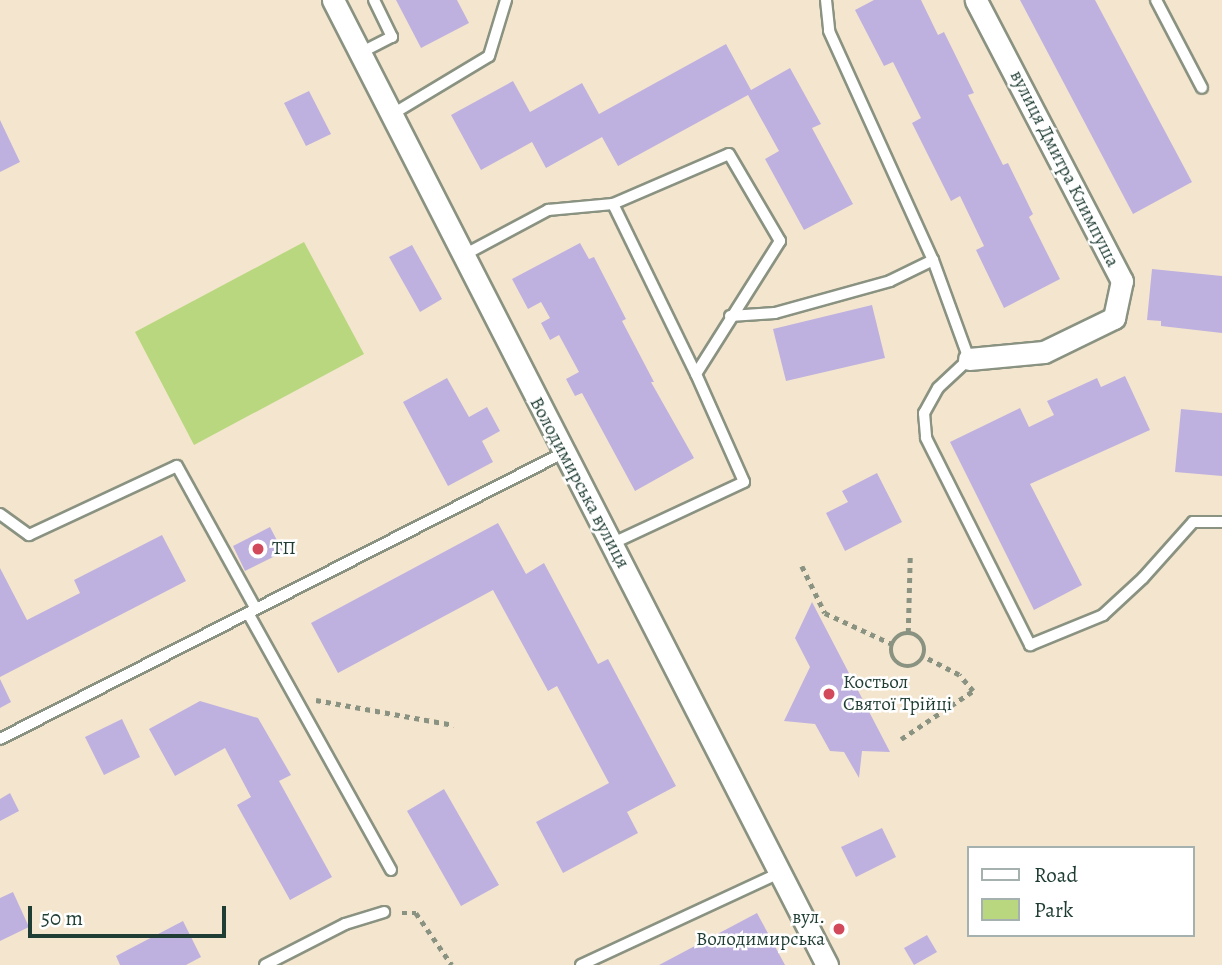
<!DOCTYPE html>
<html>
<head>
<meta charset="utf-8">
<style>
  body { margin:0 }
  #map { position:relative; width:1222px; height:965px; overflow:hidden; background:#f4e6ce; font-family:Alegreya,serif }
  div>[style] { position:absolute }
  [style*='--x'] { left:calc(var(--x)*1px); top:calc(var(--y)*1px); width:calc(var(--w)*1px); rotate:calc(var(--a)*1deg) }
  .green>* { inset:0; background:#b8d77e }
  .building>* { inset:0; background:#bfb1df }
  .path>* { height:4.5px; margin-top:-2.25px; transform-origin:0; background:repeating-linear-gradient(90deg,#8a9281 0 5px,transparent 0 10px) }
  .path>.ring { margin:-2.25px; padding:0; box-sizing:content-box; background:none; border:4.5px solid #8a9281; border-radius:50% }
  .roads { filter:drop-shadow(2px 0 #8a9281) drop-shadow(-2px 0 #8a9281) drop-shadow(0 2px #8a9281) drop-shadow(0 -2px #8a9281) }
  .service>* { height:10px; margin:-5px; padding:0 5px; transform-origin:5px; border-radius:5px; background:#fff }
  .minor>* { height:21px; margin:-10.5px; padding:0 10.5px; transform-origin:10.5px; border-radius:10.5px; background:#fff }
  .dots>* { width:19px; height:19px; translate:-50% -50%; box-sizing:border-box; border:4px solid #fff; border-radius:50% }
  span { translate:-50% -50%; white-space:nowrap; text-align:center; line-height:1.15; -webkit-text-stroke:5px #fff; paint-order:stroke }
  .street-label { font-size:19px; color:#1f3d34 }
  .poi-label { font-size:19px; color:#1f3d34 }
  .left { translate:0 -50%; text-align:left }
  .right { translate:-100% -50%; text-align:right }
  .legend { position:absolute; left:967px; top:846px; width:228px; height:91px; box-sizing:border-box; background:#fff; border:2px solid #a5b1ae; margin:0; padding:9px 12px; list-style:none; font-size:21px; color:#1f3d34 }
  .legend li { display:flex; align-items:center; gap:14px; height:35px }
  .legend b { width:35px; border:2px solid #a5b1ae }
  .scale { position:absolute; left:28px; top:906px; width:198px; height:32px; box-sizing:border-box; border:4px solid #1f3d34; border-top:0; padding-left:9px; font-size:21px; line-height:24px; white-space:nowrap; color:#1f3d34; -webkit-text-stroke:5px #fff; paint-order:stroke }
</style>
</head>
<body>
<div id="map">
  <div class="green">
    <i style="clip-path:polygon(304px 242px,364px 354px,194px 445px,135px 332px)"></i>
  </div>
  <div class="building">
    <i style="clip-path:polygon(396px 0,457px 0,469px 23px,421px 48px)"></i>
    <i style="clip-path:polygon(874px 0,921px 0,938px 35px,944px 32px,974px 93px,968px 95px,1003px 165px,1008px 163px,1033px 214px,1029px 217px,1060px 279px,1004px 308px,976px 250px,984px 246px,960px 196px,951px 201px,912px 123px,921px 118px,893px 62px,884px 66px,855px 10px)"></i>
    <i style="clip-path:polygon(1020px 0,1095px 0,1192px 182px,1133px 214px)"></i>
    <i style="clip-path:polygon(726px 44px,751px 90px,790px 68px,821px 124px,812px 128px,853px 204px,804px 230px,765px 159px,779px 151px,748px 95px,618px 166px,602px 137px,546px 168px,532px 142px,481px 170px,451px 115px,513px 81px,530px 112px,582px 83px,599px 114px)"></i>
    <i style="clip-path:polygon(309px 91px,331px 134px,306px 146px,284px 103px)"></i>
    <i style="clip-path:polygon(0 120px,20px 162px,0 172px)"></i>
    <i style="clip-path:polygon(580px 243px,589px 259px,594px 257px,626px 319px,622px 321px,654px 382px,651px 382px,694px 458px,635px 491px,582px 393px,575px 396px,566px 379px,579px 372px,559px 335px,550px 340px,541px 323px,550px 318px,541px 302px,528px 309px,512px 279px)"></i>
    <i style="clip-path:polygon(412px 245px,442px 299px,420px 312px,389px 257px)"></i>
    <i style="clip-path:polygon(1152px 269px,1222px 276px,1222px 333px,1161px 326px,1161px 321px,1147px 320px)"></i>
    <i style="clip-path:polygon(872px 305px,885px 358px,786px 381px,773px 329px)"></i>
    <i style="clip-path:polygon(1125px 376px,1150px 430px,1030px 484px,1082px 585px,1034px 610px,950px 442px,1020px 408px,1029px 427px,1054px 415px,1047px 401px,1097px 378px,1101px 387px)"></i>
    <i style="clip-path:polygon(447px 378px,469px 417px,487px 407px,500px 431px,482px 441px,493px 462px,448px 486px,403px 402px)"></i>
    <i style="clip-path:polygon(1181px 409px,1222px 413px,1222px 476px,1175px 472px)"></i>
    <i style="clip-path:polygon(877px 473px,902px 522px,845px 551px,826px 513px,848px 502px,842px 491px)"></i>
    <i style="clip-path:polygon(498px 523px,526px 574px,544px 563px,598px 664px,608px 659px,676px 786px,627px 812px,638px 833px,563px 873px,536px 822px,609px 783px,557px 686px,548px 691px,493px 590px,338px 673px,311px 623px)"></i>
    <i style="clip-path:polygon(270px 527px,283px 552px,245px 571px,233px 546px)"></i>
    <i style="clip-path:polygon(162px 535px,186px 581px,0 677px,0 568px,27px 620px,80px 593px,74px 580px)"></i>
    <i style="clip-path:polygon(812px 602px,890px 752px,862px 751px,859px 778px,844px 752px,830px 751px,815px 724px,784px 721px,810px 667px,795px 638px)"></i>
    <i style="clip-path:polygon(0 679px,11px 702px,0 708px)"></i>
    <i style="clip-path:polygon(200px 701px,258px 718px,291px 775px,279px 781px,332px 877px,290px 900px,237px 805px,251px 797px,225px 748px,175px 776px,149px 729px)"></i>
    <i style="clip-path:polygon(122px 719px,140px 757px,104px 775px,85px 737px)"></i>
    <i style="clip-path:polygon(444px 789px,499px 885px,461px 906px,407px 811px)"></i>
    <i style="clip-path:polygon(10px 793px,19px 811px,0 821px,0 799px)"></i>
    <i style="clip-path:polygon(882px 828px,896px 857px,856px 877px,841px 847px)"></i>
    <i style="clip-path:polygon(13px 892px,29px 927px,0 941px,0 898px)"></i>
    <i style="clip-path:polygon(757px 913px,785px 965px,659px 965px)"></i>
    <i style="clip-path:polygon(183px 921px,201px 957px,186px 965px,120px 965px,116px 956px)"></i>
    <i style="clip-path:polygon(927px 935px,937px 952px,914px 965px,904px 948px)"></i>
  </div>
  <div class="path">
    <i style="--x:802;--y:566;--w:52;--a:63.9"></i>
    <i style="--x:825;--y:613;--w:74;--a:24.8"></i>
    <i style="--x:908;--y:633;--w:78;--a:-88.5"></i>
    <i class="ring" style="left:891px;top:633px;width:29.5px;height:29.5px"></i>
    <i style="--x:316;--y:700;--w:140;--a:10.3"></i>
    <i style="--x:901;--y:739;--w:87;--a:-33.7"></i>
    <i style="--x:973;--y:691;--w:21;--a:-131"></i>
    <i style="--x:959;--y:675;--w:42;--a:-152.8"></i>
    <i style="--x:402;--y:913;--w:14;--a:0"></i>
    <i style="--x:416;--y:913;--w:63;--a:55.3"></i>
  </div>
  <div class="roads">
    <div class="service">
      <i style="--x:826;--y:0;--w:31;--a:84"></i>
      <i style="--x:829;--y:31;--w:252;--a:65.6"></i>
      <i style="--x:933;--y:260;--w:105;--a:70"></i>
      <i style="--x:969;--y:359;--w:42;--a:136.9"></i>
      <i style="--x:938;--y:388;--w:29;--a:119"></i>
      <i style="--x:924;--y:413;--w:25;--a:85"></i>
      <i style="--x:926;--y:438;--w:232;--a:63.3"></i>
      <i style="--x:1030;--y:645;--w:79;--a:-22.3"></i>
      <i style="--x:1103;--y:615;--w:54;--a:-42.8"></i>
      <i style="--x:1143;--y:578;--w:75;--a:-48.2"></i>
      <i style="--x:1193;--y:522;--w:29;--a:0"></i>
      <i style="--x:1156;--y:0;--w:99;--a:62.4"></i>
      <i style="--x:360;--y:53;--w:36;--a:-27"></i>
      <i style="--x:392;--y:37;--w:41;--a:-115.9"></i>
      <i style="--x:391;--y:115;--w:114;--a:-31"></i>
      <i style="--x:489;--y:56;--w:59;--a:-73.1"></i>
      <i style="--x:613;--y:204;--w:189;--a:64"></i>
      <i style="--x:462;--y:256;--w:98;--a:-28.1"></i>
      <i style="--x:548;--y:210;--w:65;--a:-5.3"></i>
      <i style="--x:613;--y:204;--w:126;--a:-23.3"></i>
      <i style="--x:729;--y:154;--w:101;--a:59.6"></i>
      <i style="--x:780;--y:241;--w:157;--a:122.3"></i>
      <i style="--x:696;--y:374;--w:118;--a:66"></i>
      <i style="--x:744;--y:482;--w:147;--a:155"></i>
      <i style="--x:730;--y:316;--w:45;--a:-3.8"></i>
      <i style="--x:775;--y:313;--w:119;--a:-15.5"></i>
      <i style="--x:890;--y:281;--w:48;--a:-26"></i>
      <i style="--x:0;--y:514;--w:36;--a:36"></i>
      <i style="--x:29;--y:535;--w:163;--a:-25"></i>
      <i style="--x:177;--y:466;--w:163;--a:61.1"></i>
      <i style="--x:248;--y:613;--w:294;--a:60.9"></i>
      <i style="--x:0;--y:739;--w:631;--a:-26.93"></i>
      <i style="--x:265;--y:965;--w:90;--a:-27.1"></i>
      <i style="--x:345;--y:924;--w:41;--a:-17.1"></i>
      <i style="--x:581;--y:965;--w:218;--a:-24.9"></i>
    </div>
    <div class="minor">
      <i style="--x:333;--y:0;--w:1084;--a:62.89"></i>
      <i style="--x:969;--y:359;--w:75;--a:-5.3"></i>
      <i style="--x:1044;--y:352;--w:78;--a:-25.9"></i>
      <i style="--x:1114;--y:318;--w:38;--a:-78"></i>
      <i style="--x:1122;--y:281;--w:317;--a:-117.5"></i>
    </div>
  </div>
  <div class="dots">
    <i style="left:258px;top:549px;background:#d1495b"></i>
    <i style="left:829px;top:694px;background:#d1495b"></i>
    <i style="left:839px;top:929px;background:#d1495b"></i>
  </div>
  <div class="street-label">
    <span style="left:1064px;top:169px;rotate:63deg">вулиця Дмитра Климпуша</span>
    <span style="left:579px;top:483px;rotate:62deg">Володимирська вулиця</span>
  </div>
  <div class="poi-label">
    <span class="left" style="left:272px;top:549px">ТП</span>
    <span class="left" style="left:843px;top:694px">Костьол<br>Святої Трійці</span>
    <span class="right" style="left:825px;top:929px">вул.<br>Володимирська</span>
  </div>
  <ul class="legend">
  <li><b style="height:9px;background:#fff"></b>Road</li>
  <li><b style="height:19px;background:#b8d77e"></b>Park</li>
  </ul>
  <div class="scale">50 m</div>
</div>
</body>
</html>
